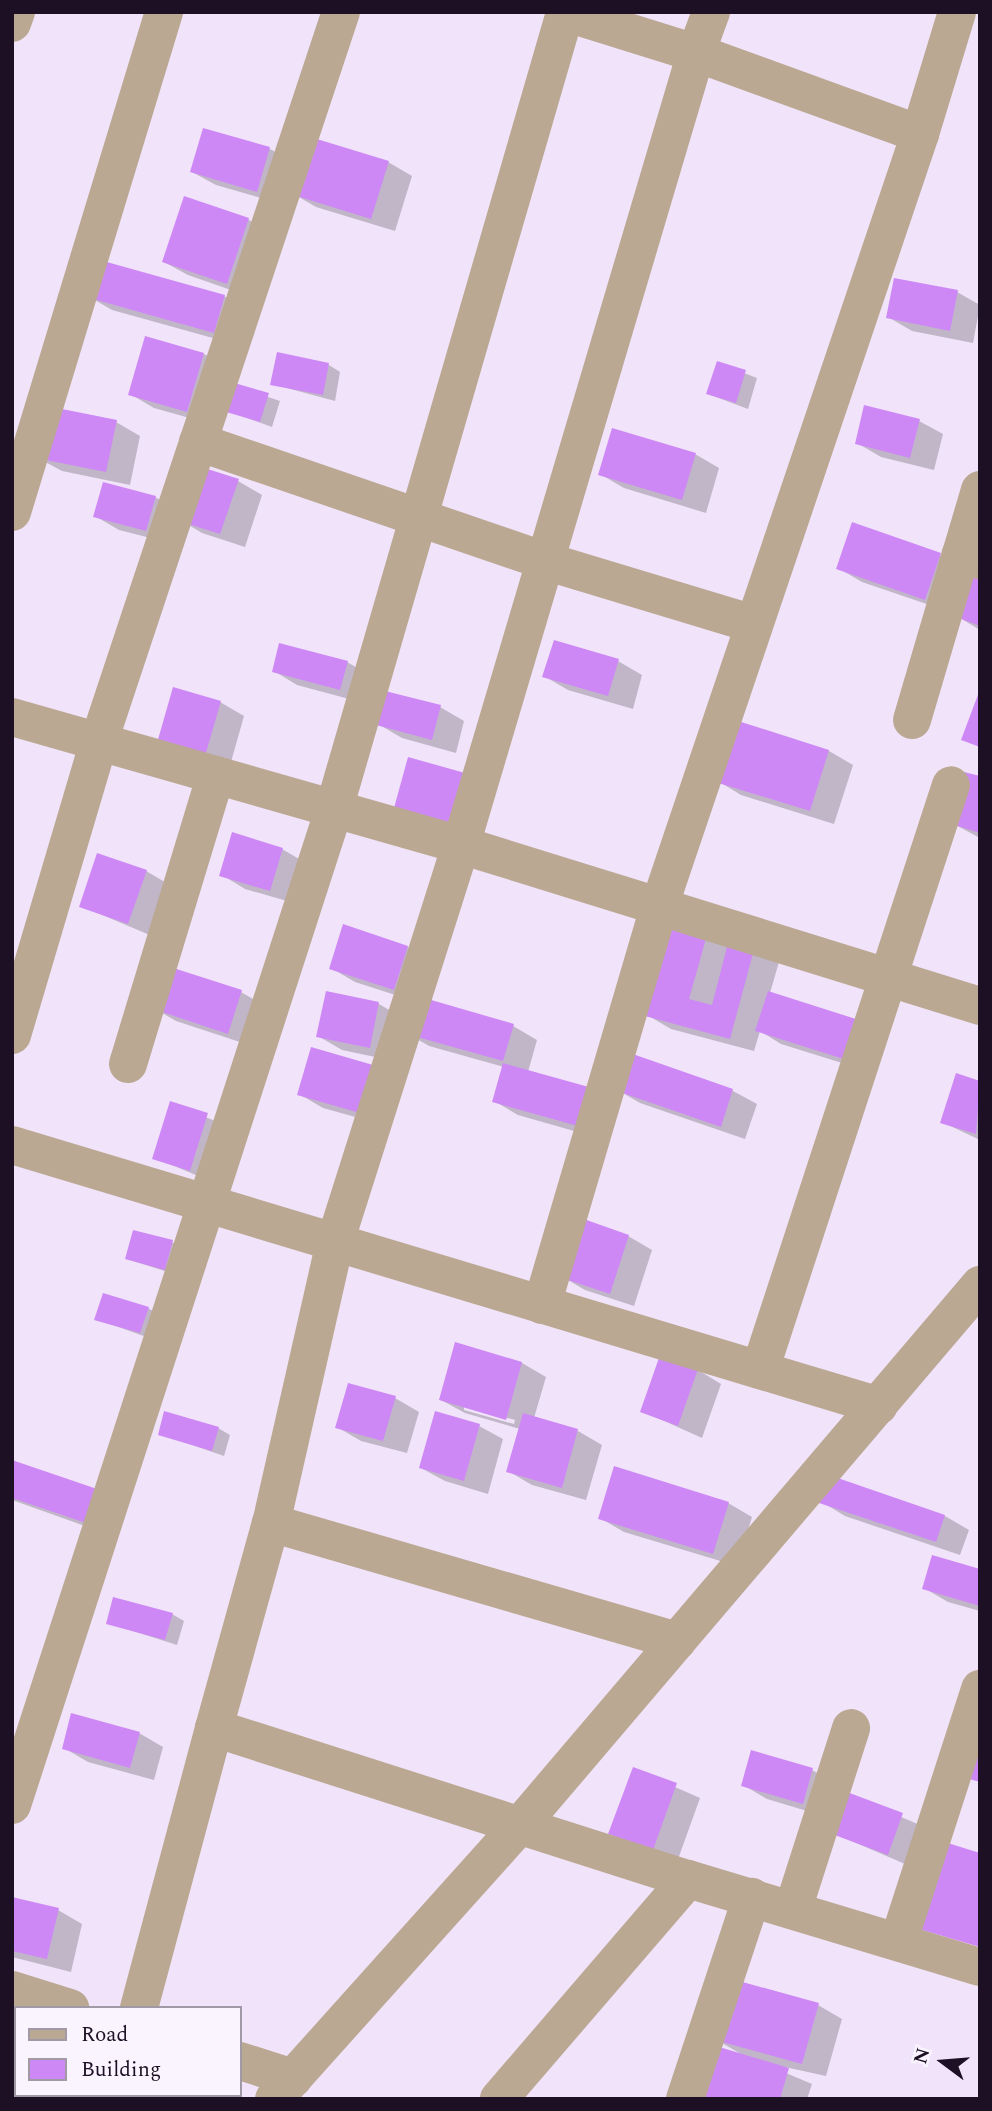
<!DOCTYPE html>
<html>
<head>
<meta charset="utf-8">
<style>
  body { margin:0 }
  #map { position:relative; width:992px; height:2111px; overflow:hidden; background:#f1e4fa; font-family:Spectral,serif }
  div>[style] { position:absolute }
  [style*='--x'] { left:calc(var(--x)*1px); top:calc(var(--y)*1px); width:calc(var(--w)*1px); rotate:calc(var(--a)*1deg) }
  .shadow>* { inset:0; background:#0003 }
  .building>* { inset:0; background:#cd88f5 }
  .street>* { height:38px; margin:-19px; padding:0 19px; transform-origin:19px; border-radius:19px; background:#bba893 }
  span { translate:-50% -50%; white-space:nowrap; text-align:center; line-height:1.15; -webkit-text-stroke:5px #faf4ff; paint-order:stroke }
  .frame { position:absolute; inset:0; border:14px solid #1d1024; pointer-events:none }
  .legend { position:absolute; left:14px; top:2006px; width:228px; height:91px; box-sizing:border-box; background:#faf4ff; border:2px solid #a299a7; margin:0; padding:9px 12px; list-style:none; font-size:21px; color:#1d1024 }
  .legend li { display:flex; align-items:center; gap:14px; height:35px }
  .legend b { width:35px; border:2px solid #a299a7 }
  .north { position:absolute; left:908px; top:2027px; width:70px; height:70px; -webkit-text-stroke:5px #faf4ff; paint-order:stroke; rotate:286deg; font-size:19px; font-weight:700; line-height:28px; text-align:center; color:#1d1024 }
  .north::after { content:''; display:block; margin:auto; width:24px; height:32px; background:#1d1024; clip-path:polygon(50% 0,100% 100%,50% 72%,0 100%) }
</style>
</head>
<body>
<div id="map">
  <div class="shadow">
    <i style="clip-path:polygon(204px 130px,270px 149px,294px 162px,282px 204px,216px 185px,192px 172px)"></i>
    <i style="clip-path:polygon(388px 162px,412px 176px,395px 231px,316px 207px,292px 193px)"></i>
    <i style="clip-path:polygon(186px 198px,249px 220px,272px 233px,251px 297px,188px 275px,164px 262px)"></i>
    <i style="clip-path:polygon(957px 292px,980px 305px,973px 343px,912px 331px,888px 317px)"></i>
    <i style="clip-path:polygon(88px 296px,224px 296px,248px 310px,238px 345px,112px 310px)"></i>
    <i style="clip-path:polygon(204px 354px,228px 368px,224px 382px,280px 401px,272px 427px,216px 407px,211px 424px,154px 408px,130px 394px)"></i>
    <i style="clip-path:polygon(718px 363px,757px 378px,748px 409px,708px 394px)"></i>
    <i style="clip-path:polygon(329px 365px,340px 372px,335px 401px,272px 384px)"></i>
    <i style="clip-path:polygon(919px 421px,943px 434px,934px 470px,881px 457px,857px 443px)"></i>
    <i style="clip-path:polygon(116px 422px,140px 436px,130px 485px,62px 471px,38px 458px)"></i>
    <i style="clip-path:polygon(695px 454px,719px 468px,706px 513px,624px 488px,600px 474px)"></i>
    <i style="clip-path:polygon(238px 481px,262px 495px,245px 547px,202px 533px,177px 518px,170px 543px,119px 530px,95px 516px,155px 497px,180px 512px)"></i>
    <i style="clip-path:polygon(853px 524px,940px 555px,980px 577px,980px 630px,950px 612px,862px 582px,838px 568px)"></i>
    <i style="clip-path:polygon(618px 661px,642px 675px,633px 709px,568px 690px,544px 676px)"></i>
    <i style="clip-path:polygon(347px 662px,371px 676px,364px 703px,297px 685px,274px 671px)"></i>
    <i style="clip-path:polygon(220px 702px,244px 716px,229px 769px,183px 756px)"></i>
    <i style="clip-path:polygon(440px 707px,464px 721px,456px 753px,402px 738px,378px 724px)"></i>
    <i style="clip-path:polygon(736px 722px,829px 751px,853px 765px,834px 824px,741px 795px,718px 781px)"></i>
    <i style="clip-path:polygon(980px 778px,980px 838px,950px 822px)"></i>
    <i style="clip-path:polygon(282px 849px,306px 863px,294px 903px,245px 889px,222px 875px)"></i>
    <i style="clip-path:polygon(146px 871px,170px 885px,152px 936px,81px 906px)"></i>
    <i style="clip-path:polygon(673px 920px,779px 962px,770px 993px,871px 1072px,781px 1044px,760px 1031px,754px 1051px,671px 1029px,647px 1015px)"></i>
    <i style="clip-path:polygon(408px 947px,431px 961px,419px 999px,513px 1026px,537px 1040px,528px 1072px,609px 1141px,518px 1115px,494px 1101px,504px 1067px,429px 1046px,405px 1032px,414px 1001px,355px 982px,331px 968px)"></i>
    <i style="clip-path:polygon(166px 967px,241px 992px,265px 1006px,252px 1046px,176px 1021px,152px 1007px)"></i>
    <i style="clip-path:polygon(327px 993px,379px 1004px,403px 1018px,394px 1061px,342px 1050px,318px 1036px)"></i>
    <i style="clip-path:polygon(312px 1049px,384px 1125px,323px 1108px,299px 1094px)"></i>
    <i style="clip-path:polygon(628px 1054px,733px 1091px,757px 1104px,745px 1139px,640px 1103px,616px 1089px)"></i>
    <i style="clip-path:polygon(980px 1083px,980px 1140px,942px 1122px)"></i>
    <i style="clip-path:polygon(172px 1103px,232px 1128px,215px 1183px,155px 1158px)"></i>
    <i style="clip-path:polygon(628px 1236px,652px 1250px,634px 1306px,585px 1290px,561px 1276px)"></i>
    <i style="clip-path:polygon(172px 1242px,184px 1249px,177px 1275px,127px 1259px)"></i>
    <i style="clip-path:polygon(148px 1308px,160px 1315px,152px 1339px,96px 1319px)"></i>
    <i style="clip-path:polygon(evenodd,457px 1345px,522px 1363px,546px 1377px,534px 1418px,578px 1431px,602px 1445px,586px 1500px,532px 1485px,508px 1471px,520px 1429px,465px 1413px,441px 1400px,457px 1345px,464px 1406px,515px 1420px,514px 1424px,464px 1410px,464px 1406px)"></i>
    <i style="clip-path:polygon(698px 1370px,721px 1384px,702px 1438px,642px 1411px)"></i>
    <i style="clip-path:polygon(395px 1398px,419px 1412px,407px 1453px,361px 1441px,337px 1427px)"></i>
    <i style="clip-path:polygon(479px 1426px,503px 1439px,488px 1494px,445px 1481px,421px 1468px)"></i>
    <i style="clip-path:polygon(218px 1428px,230px 1435px,224px 1456px,160px 1434px)"></i>
    <i style="clip-path:polygon(12px 1461px,113px 1536px,12px 1500px)"></i>
    <i style="clip-path:polygon(830px 1477px,945px 1516px,969px 1530px,960px 1555px,845px 1516px,822px 1502px)"></i>
    <i style="clip-path:polygon(728px 1503px,752px 1517px,737px 1566px,624px 1532px,600px 1518px)"></i>
    <i style="clip-path:polygon(980px 1570px,980px 1611px,948px 1602px,924px 1588px)"></i>
    <i style="clip-path:polygon(172px 1614px,184px 1621px,177px 1645px,108px 1623px)"></i>
    <i style="clip-path:polygon(139px 1733px,163px 1747px,154px 1780px,88px 1762px,64px 1748px)"></i>
    <i style="clip-path:polygon(634px 1769px,700px 1798px,677px 1862px,634px 1847px)"></i>
    <i style="clip-path:polygon(812px 1770px,836px 1784px,827px 1817px,767px 1799px,743px 1785px)"></i>
    <i style="clip-path:polygon(840px 1791px,927px 1828px,912px 1867px,826px 1830px)"></i>
    <i style="clip-path:polygon(12px 1898px,58px 1910px,82px 1924px,71px 1972px,12px 1957px)"></i>
    <i style="clip-path:polygon(818px 2005px,842px 2019px,826px 2076px,757px 2061px,812px 2084px,807px 2099px,696px 2099px,741px 2054px,713px 2038px)"></i>
  </div>
  <div class="building">
    <i style="clip-path:polygon(203px 128px,270px 147px,257px 192px,190px 172px)"></i>
    <i style="clip-path:polygon(307px 136px,389px 161px,371px 219px,290px 194px)"></i>
    <i style="clip-path:polygon(184px 196px,249px 218px,227px 284px,162px 262px)"></i>
    <i style="clip-path:polygon(96px 259px,225px 295px,214px 333px,86px 297px)"></i>
    <i style="clip-path:polygon(894px 278px,958px 290px,950px 331px,886px 318px)"></i>
    <i style="clip-path:polygon(145px 336px,204px 353px,187px 412px,128px 395px)"></i>
    <i style="clip-path:polygon(277px 352px,329px 363px,323px 395px,270px 385px)"></i>
    <i style="clip-path:polygon(717px 361px,746px 370px,736px 403px,706px 394px)"></i>
    <i style="clip-path:polygon(224px 380px,269px 393px,260px 422px,216px 409px)"></i>
    <i style="clip-path:polygon(864px 405px,920px 419px,910px 458px,855px 444px)"></i>
    <i style="clip-path:polygon(47px 406px,117px 420px,106px 472px,36px 458px)"></i>
    <i style="clip-path:polygon(612px 428px,696px 453px,682px 500px,598px 475px)"></i>
    <i style="clip-path:polygon(195px 465px,239px 479px,220px 534px,176px 520px)"></i>
    <i style="clip-path:polygon(103px 482px,156px 496px,146px 531px,93px 517px)"></i>
    <i style="clip-path:polygon(852px 522px,941px 553px,925px 600px,836px 569px)"></i>
    <i style="clip-path:polygon(964px 569px,980px 575px,980px 626px,948px 614px)"></i>
    <i style="clip-path:polygon(554px 640px,619px 659px,608px 696px,542px 677px)"></i>
    <i style="clip-path:polygon(279px 643px,348px 661px,340px 690px,272px 672px)"></i>
    <i style="clip-path:polygon(173px 687px,221px 701px,205px 756px,157px 743px)"></i>
    <i style="clip-path:polygon(385px 691px,441px 705px,432px 740px,376px 725px)"></i>
    <i style="clip-path:polygon(979px 692px,980px 692px,980px 747px,961px 740px)"></i>
    <i style="clip-path:polygon(735px 720px,829px 750px,810px 811px,715px 782px)"></i>
    <i style="clip-path:polygon(408px 757px,465px 773px,451px 824px,394px 808px)"></i>
    <i style="clip-path:polygon(964px 772px,980px 776px,980px 833px,948px 823px)"></i>
    <i style="clip-path:polygon(232px 832px,283px 848px,270px 891px,219px 876px)"></i>
    <i style="clip-path:polygon(97px 853px,147px 870px,128px 924px,79px 907px)"></i>
    <i style="clip-path:polygon(671px 918px,709px 928px,689px 999px,712px 1005px,729px 939px,755px 946px,730px 1039px,645px 1016px)"></i>
    <i style="clip-path:polygon(343px 924px,408px 946px,394px 990px,329px 969px)"></i>
    <i style="clip-path:polygon(164px 965px,242px 990px,228px 1034px,150px 1008px)"></i>
    <i style="clip-path:polygon(326px 991px,379px 1002px,370px 1048px,316px 1037px)"></i>
    <i style="clip-path:polygon(768px 991px,859px 1020px,847px 1060px,755px 1031px)"></i>
    <i style="clip-path:polygon(414px 995px,514px 1024px,503px 1061px,403px 1033px)"></i>
    <i style="clip-path:polygon(311px 1047px,373px 1065px,360px 1113px,297px 1095px)"></i>
    <i style="clip-path:polygon(627px 1052px,733px 1089px,721px 1127px,614px 1090px)"></i>
    <i style="clip-path:polygon(503px 1063px,596px 1089px,585px 1128px,492px 1102px)"></i>
    <i style="clip-path:polygon(956px 1073px,980px 1081px,976px 1134px,940px 1123px)"></i>
    <i style="clip-path:polygon(170px 1101px,208px 1113px,190px 1171px,152px 1159px)"></i>
    <i style="clip-path:polygon(578px 1217px,629px 1235px,610px 1294px,559px 1277px)"></i>
    <i style="clip-path:polygon(133px 1230px,173px 1240px,165px 1270px,125px 1259px)"></i>
    <i style="clip-path:polygon(103px 1293px,149px 1307px,140px 1333px,94px 1320px)"></i>
    <i style="clip-path:polygon(455px 1342px,522px 1362px,506px 1420px,439px 1400px)"></i>
    <i style="clip-path:polygon(660px 1355px,698px 1369px,678px 1426px,640px 1412px)"></i>
    <i style="clip-path:polygon(348px 1383px,396px 1396px,383px 1441px,335px 1428px)"></i>
    <i style="clip-path:polygon(164px 1411px,219px 1427px,212px 1451px,158px 1435px)"></i>
    <i style="clip-path:polygon(435px 1411px,480px 1424px,464px 1481px,419px 1468px)"></i>
    <i style="clip-path:polygon(523px 1413px,578px 1429px,562px 1488px,506px 1472px)"></i>
    <i style="clip-path:polygon(12px 1460px,100px 1490px,89px 1524px,12px 1498px)"></i>
    <i style="clip-path:polygon(614px 1466px,729px 1502px,713px 1554px,598px 1519px)"></i>
    <i style="clip-path:polygon(829px 1475px,945px 1515px,936px 1542px,819px 1503px)"></i>
    <i style="clip-path:polygon(932px 1555px,980px 1569px,980px 1606px,922px 1589px)"></i>
    <i style="clip-path:polygon(113px 1597px,173px 1613px,165px 1640px,106px 1624px)"></i>
    <i style="clip-path:polygon(71px 1713px,140px 1732px,130px 1768px,62px 1749px)"></i>
    <i style="clip-path:polygon(980px 1739px,980px 1782px,962px 1777px)"></i>
    <i style="clip-path:polygon(751px 1750px,813px 1768px,803px 1804px,741px 1786px)"></i>
    <i style="clip-path:polygon(633px 1767px,677px 1783px,653px 1850px,608px 1834px)"></i>
    <i style="clip-path:polygon(839px 1789px,903px 1813px,888px 1855px,824px 1831px)"></i>
    <i style="clip-path:polygon(938px 1840px,980px 1853px,980px 1947px,912px 1927px)"></i>
    <i style="clip-path:polygon(12px 1897px,59px 1908px,47px 1959px,12px 1951px)"></i>
    <i style="clip-path:polygon(728px 1978px,819px 2003px,802px 2064px,711px 2039px)"></i>
    <i style="clip-path:polygon(706px 2043px,789px 2068px,780px 2099px,695px 2099px)"></i>
  </div>
  <div class="street">
    <i style="--x:564;--y:12;--w:138;--a:17.3"></i>
    <i style="--x:696;--y:53;--w:826;--a:106.53"></i>
    <i style="--x:461;--y:845;--w:417;--a:107.6"></i>
    <i style="--x:335;--y:1242;--w:288;--a:102.8"></i>
    <i style="--x:271;--y:1523;--w:423;--a:16.2"></i>
    <i style="--x:12;--y:23;--w:12;--a:-70"></i>
    <i style="--x:920;--y:134;--w:127;--a:-73.1"></i>
    <i style="--x:198;--y:442;--w:367;--a:18.9"></i>
    <i style="--x:545;--y:561;--w:218;--a:16.8"></i>
    <i style="--x:980;--y:490;--w:67;--a:106.5"></i>
    <i style="--x:961;--y:554;--w:20;--a:18"></i>
    <i style="--x:12;--y:512;--w:523;--a:-73.09"></i>
    <i style="--x:12;--y:717;--w:467;--a:15.9"></i>
    <i style="--x:461;--y:845;--w:543;--a:17.23"></i>
    <i style="--x:912;--y:720;--w:173;--a:-73.6"></i>
    <i style="--x:12;--y:1035;--w:307;--a:-73.5"></i>
    <i style="--x:99;--y:741;--w:768;--a:-71.64"></i>
    <i style="--x:128;--y:1064;--w:302;--a:-73.1"></i>
    <i style="--x:12;--y:1145;--w:905;--a:16.75"></i>
    <i style="--x:542;--y:1305;--w:415;--a:-73.6"></i>
    <i style="--x:659;--y:907;--w:816;--a:-71.34"></i>
    <i style="--x:920;--y:134;--w:238;--a:-160.1"></i>
    <i style="--x:696;--y:53;--w:44;--a:-69.9"></i>
    <i style="--x:760;--y:1370;--w:615;--a:-71.92"></i>
    <i style="--x:214;--y:1728;--w:213;--a:-74.5"></i>
    <i style="--x:12;--y:1805;--w:1047;--a:-72.08"></i>
    <i style="--x:334;--y:809;--w:829;--a:-73.82"></i>
    <i style="--x:688;--y:1879;--w:305;--a:16.8"></i>
    <i style="--x:793;--y:1909;--w:190;--a:-72.2"></i>
    <i style="--x:899;--y:1940;--w:264;--a:-72.1"></i>
    <i style="--x:12;--y:1990;--w:61;--a:17.2"></i>
    <i style="--x:139;--y:2008;--w:290;--a:-75"></i>
    <i style="--x:214;--y:1728;--w:497;--a:17.7"></i>
    <i style="--x:688;--y:1879;--w:290;--a:130.7"></i>
    <i style="--x:240;--y:2061;--w:56;--a:17.8"></i>
    <i style="--x:274;--y:2099;--w:371;--a:-48.1"></i>
    <i style="--x:522;--y:1823;--w:707;--a:-49.59"></i>
    <i style="--x:685;--y:2099;--w:213;--a:-71.7"></i>
  </div>
  <div class="frame"></div>
  <ul class="legend">
  <li><b style="height:9px;background:#bba893"></b>Road</li>
  <li><b style="height:19px;background:#cd88f5"></b>Building</li>
  </ul>
  <div class="north">N</div>
</div>
</body>
</html>
